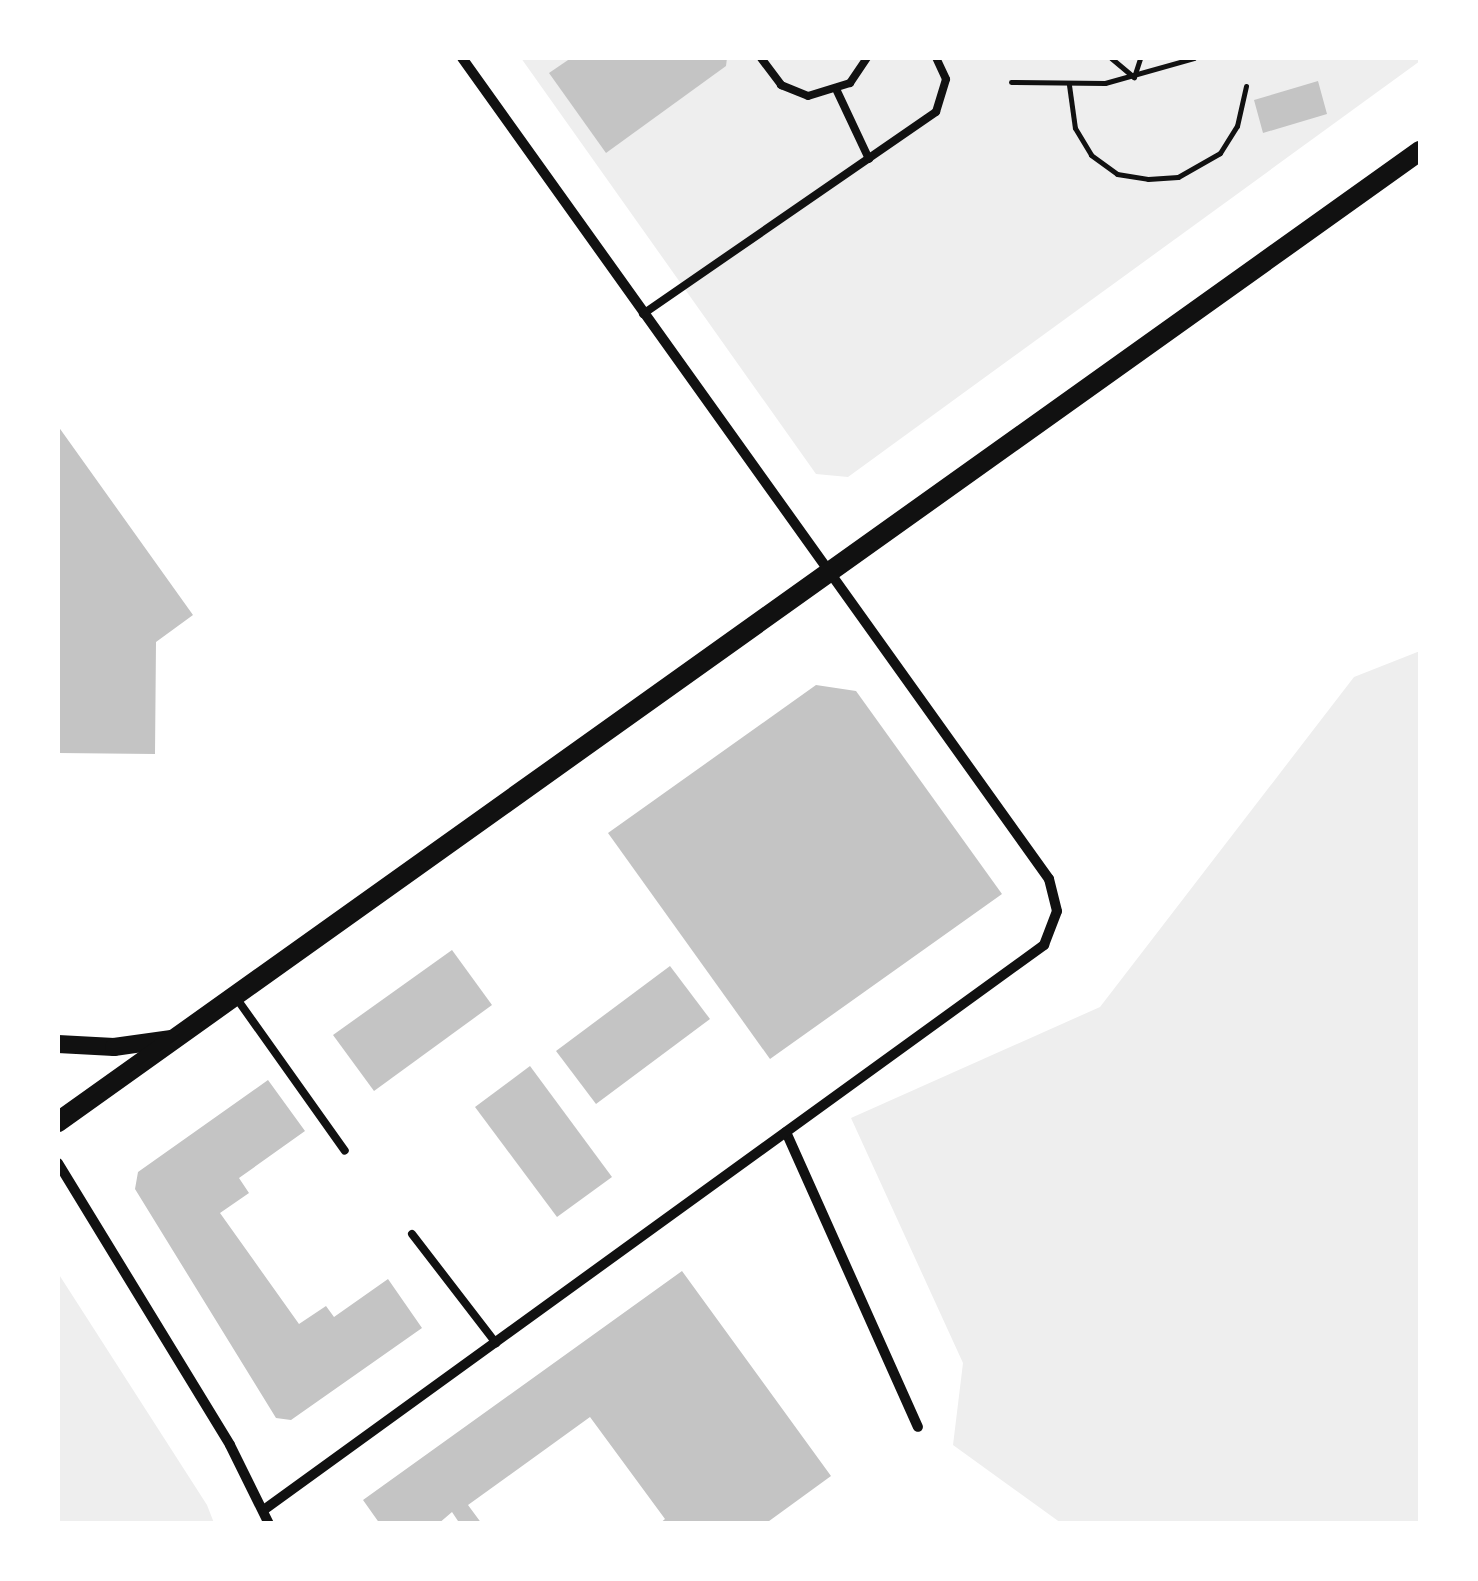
<!DOCTYPE html>
<html>
<head>
<meta charset="utf-8">
<style>
  body { margin:0 }
  #map { position:relative; width:1478px; height:1581px; overflow:hidden; background:#fff; font-family:"Fira Sans",sans-serif }
  div>[style] { position:absolute }
  [style*='--x'] { left:calc(var(--x)*1px); top:calc(var(--y)*1px); width:calc(var(--w)*1px); rotate:calc(var(--a)*1deg) }
  .green>* { inset:0; background:#eee }
  .building>* { inset:0; background:#c4c4c4 }
  .path>* { height:5px; margin:-2.5px; padding:0 2.5px; transform-origin:2.5px; border-radius:2.5px; background:#111 }
  .service>* { height:8px; margin:-4px; padding:0 4px; transform-origin:4px; border-radius:4px; background:#111 }
  .minor>* { height:10px; margin:-5px; padding:0 5px; transform-origin:5px; border-radius:5px; background:#111 }
  .tertiary>* { height:18px; margin:-9px; padding:0 9px; transform-origin:9px; border-radius:9px; background:#111 }
  .secondary>* { height:20px; margin:-10px; padding:0 10px; transform-origin:10px; border-radius:10px; background:#111 }
  span { translate:-50% -50%; white-space:nowrap; text-align:center; line-height:1.15; -webkit-text-stroke:10px #fff; paint-order:stroke }
  .frame { position:absolute; inset:0; border:60px solid #fff; pointer-events:none }
</style>
</head>
<body>
<div id="map">
  <div class="green">
    <i style="clip-path:polygon(521px 58px,1420px 58px,1420px 61px,848px 477px,816px 474px)"></i>
    <i style="clip-path:polygon(1420px 651px,1420px 1523px,1061px 1523px,953px 1445px,963px 1363px,851px 1118px,1100px 1007px,1354px 677px)"></i>
    <i style="clip-path:polygon(58px 1273px,207px 1505px,214px 1523px,58px 1523px)"></i>
  </div>
  <div class="building">
    <i style="clip-path:polygon(571px 58px,727px 58px,726px 66px,606px 153px,549px 73px)"></i>
    <i style="clip-path:polygon(1318px 81px,1327px 114px,1263px 133px,1254px 100px)"></i>
    <i style="clip-path:polygon(58px 426px,193px 615px,156px 642px,155px 754px,58px 753px)"></i>
    <i style="clip-path:polygon(816px 685px,856px 691px,1002px 894px,770px 1059px,608px 833px)"></i>
    <i style="clip-path:polygon(452px 950px,492px 1005px,374px 1091px,333px 1035px)"></i>
    <i style="clip-path:polygon(670px 966px,710px 1019px,596px 1104px,556px 1051px)"></i>
    <i style="clip-path:polygon(530px 1066px,612px 1177px,557px 1217px,475px 1107px)"></i>
    <i style="clip-path:polygon(268px 1080px,305px 1131px,239px 1178px,249px 1193px,220px 1213px,299px 1324px,326px 1306px,334px 1317px,388px 1279px,422px 1328px,291px 1420px,276px 1418px,135px 1189px,138px 1172px)"></i>
    <i style="clip-path:polygon(682px 1271px,831px 1476px,765px 1524px,659px 1524px,665px 1519px,590px 1417px,468px 1505px,482px 1524px,460px 1524px,452px 1512px,438px 1524px,380px 1524px,363px 1500px)"></i>
  </div>
  <div class="path">
    <i style="--x:1111;--y:58;--w:30;--a:40"></i>
    <i style="--x:1134;--y:77;--w:20;--a:-72"></i>
    <i style="--x:1011;--y:82;--w:94;--a:0.6"></i>
    <i style="--x:1105;--y:83;--w:92;--a:-15.7"></i>
    <i style="--x:1069;--y:85;--w:43;--a:82.1"></i>
    <i style="--x:1075;--y:128;--w:31;--a:59"></i>
    <i style="--x:1091;--y:155;--w:32;--a:36"></i>
    <i style="--x:1117;--y:174;--w:31;--a:9"></i>
    <i style="--x:1148;--y:179;--w:30;--a:-4"></i>
    <i style="--x:1178;--y:177;--w:48;--a:-29.7"></i>
    <i style="--x:1220;--y:153;--w:32;--a:-58"></i>
    <i style="--x:1237;--y:126;--w:41;--a:-77.3"></i>
  </div>
  <div class="service">
    <i style="--x:761;--y:58;--w:34;--a:53"></i>
    <i style="--x:781;--y:85;--w:29;--a:22"></i>
    <i style="--x:808;--y:96;--w:44;--a:-17.2"></i>
    <i style="--x:850;--y:83;--w:30;--a:-56"></i>
    <i style="--x:837;--y:91;--w:75;--a:64.8"></i>
    <i style="--x:643;--y:314;--w:356;--a:-34.6"></i>
    <i style="--x:936;--y:112;--w:34;--a:-73"></i>
    <i style="--x:946;--y:79;--w:23;--a:-115"></i>
    <i style="--x:237;--y:999;--w:186;--a:54.6"></i>
    <i style="--x:412;--y:1234;--w:138;--a:52.4"></i>
  </div>
  <div class="minor">
    <i style="--x:786;--y:1132;--w:323;--a:65.9"></i>
    <i style="--x:58;--y:1163;--w:330;--a:58.6"></i>
    <i style="--x:230;--y:1445;--w:88;--a:63.7"></i>
    <i style="--x:265;--y:1509;--w:962;--a:-35.9"></i>
    <i style="--x:1044;--y:945;--w:36;--a:-69"></i>
    <i style="--x:1057;--y:911;--w:33;--a:-104"></i>
    <i style="--x:1049;--y:879;--w:1009;--a:-125.56"></i>
  </div>
  <div class="tertiary">
    <i style="--x:58;--y:1044;--w:56;--a:3.1"></i>
    <i style="--x:114;--y:1047;--w:58;--a:-8"></i>
  </div>
  <div class="secondary">
    <i style="--x:58;--y:1122;--w:1673;--a:-35.49"></i>
  </div>
  <div class="frame"></div>
</div>
</body>
</html>
